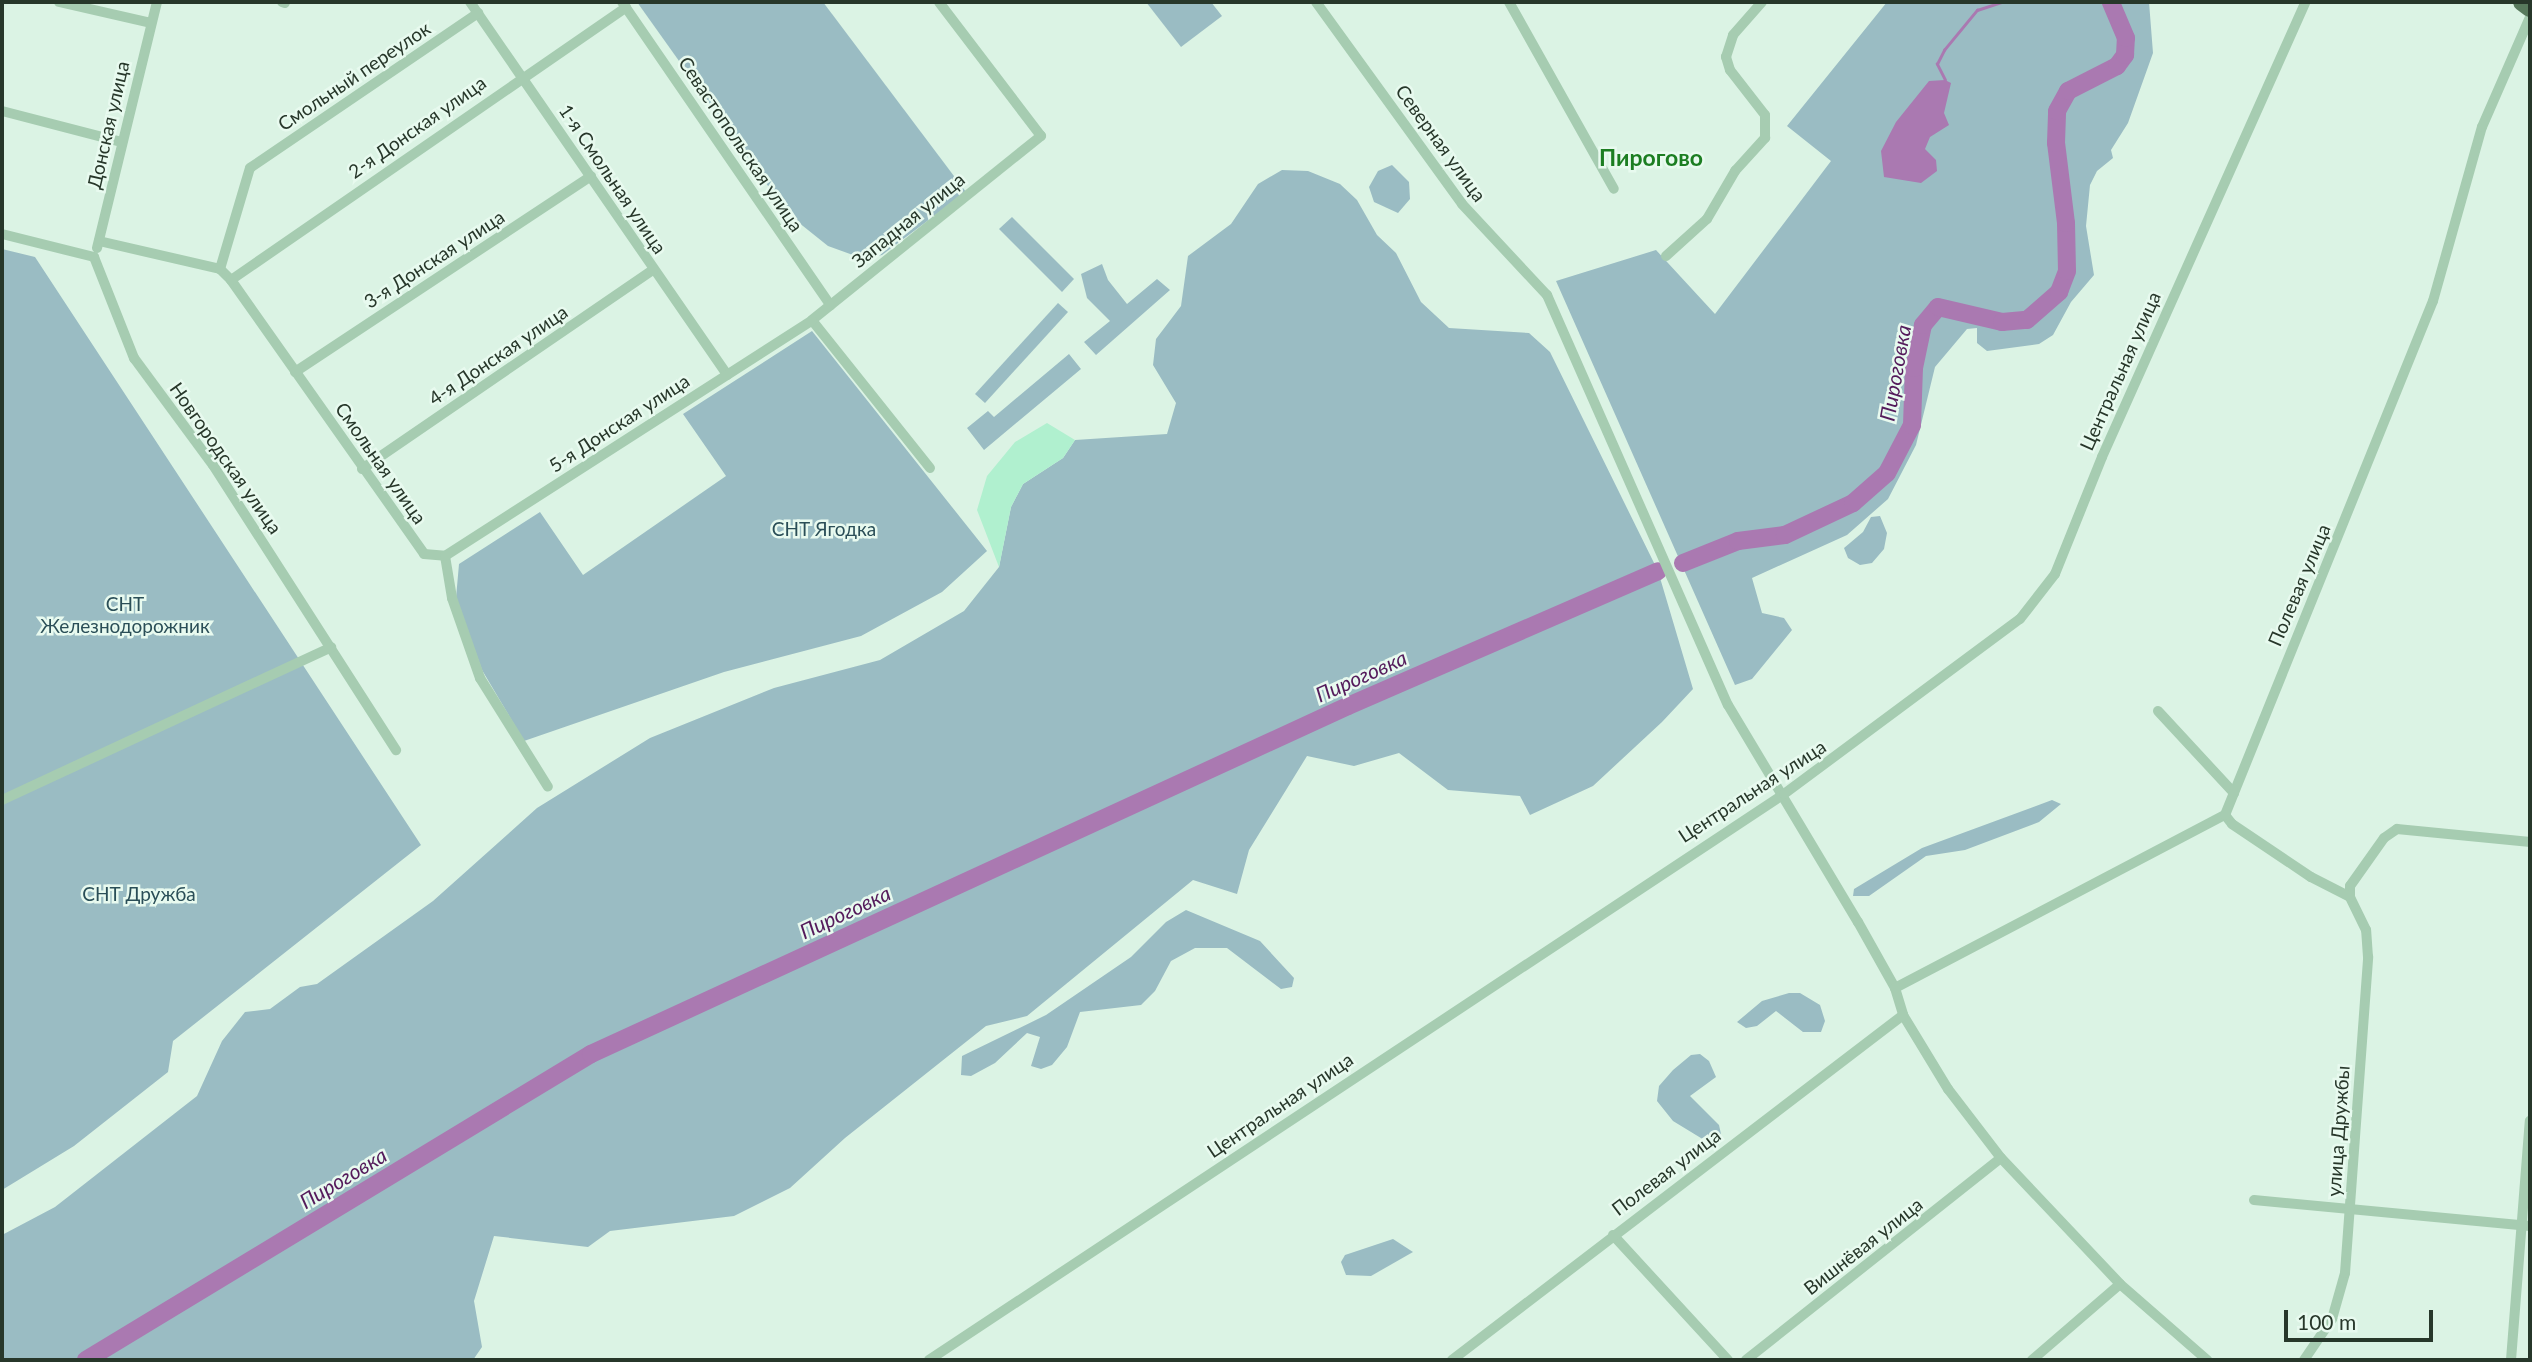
<!DOCTYPE html>
<html>
<head>
<meta charset="utf-8">
<style>
  body { margin:0 }
  #map { position:relative; width:2532px; height:1362px; overflow:hidden; background:#dbf3e4; font-family:Lato,sans-serif }
  div>[style] { position:absolute }
  [style*='--x'] { left:calc(var(--x)*1px); top:calc(var(--y)*1px); width:calc(var(--w)*1px); rotate:calc(var(--a)*1deg) }
  .green>* { inset:0; background:#9abcc3 }
  .sand>* { inset:0; background:#b0f0cf }
  .water>* { inset:0; background:#aa79b1 }
  .stream>* { height:2.5px; margin:-1.25px; padding:0 1.25px; transform-origin:1.25px; border-radius:1.25px; background:#aa79b1 }
  .river>* { height:18px; margin:-9px; padding:0 9px; transform-origin:9px; border-radius:9px; background:#aa79b1 }
  .street>* { height:10px; margin:-5px; padding:0 5px; transform-origin:5px; border-radius:5px; background:#a6ccb1 }
  .primary>* { height:18px; margin:-9px; padding:0 9px; transform-origin:9px; border-radius:9px; background:#587a5d }
  span { translate:-50% -50%; white-space:nowrap; text-align:center; line-height:1.15; -webkit-text-stroke:5px #e8faef; paint-order:stroke }
  .street-label { font-size:19px; color:#27372a }
  .park-label { font-size:19px; color:#2a4e57 }
  .water-label { font-size:21px; color:#541b5b; font-style:italic }
  .quarter-label { font-size:23px; color:#1c7e22; font-weight:700 }
  .frame { position:absolute; inset:0; border:4px solid #27372a; pointer-events:none }
  .scale { position:absolute; left:2284px; top:1310px; width:149px; height:32px; box-sizing:border-box; border:4px solid #27372a; border-top:0; padding-left:9px; font-size:21px; line-height:24px; white-space:nowrap; color:#27372a; -webkit-text-stroke:5px #e8faef; paint-order:stroke }
</style>
</head>
<body>
<div id="map">
  <div class="green">
    <i style="clip-path:polygon(637px 2px,823px 2px,966px 192px,882px 255px,864px 259px,828px 246px,788px 214px)"></i>
    <i style="clip-path:polygon(1146px 2px,1211px 2px,1222px 16px,1181px 47px)"></i>
    <i style="clip-path:polygon(1887px 2px,2149px 2px,2153px 53px,2128px 123px,2111px 150px,2113px 158px,2097px 171px,2090px 185px,2086px 226px,2094px 275px,2071px 302px,2053px 335px,2039px 344px,1987px 351px,1977px 343px,1977px 328px,1967px 329px,1935px 367px,1916px 445px,1888px 499px,1847px 535px,1752px 578px,1762px 613px,1784px 618px,1792px 630px,1752px 679px,1735px 685px,1556px 281px,1656px 250px,1715px 314px,1831px 161px,1787px 126px)"></i>
    <i style="clip-path:polygon(1392px 165px,1409px 182px,1410px 199px,1398px 213px,1374px 202px,1369px 187px,1378px 171px)"></i>
    <i style="clip-path:polygon(1282px 170px,1308px 171px,1340px 184px,1357px 200px,1377px 235px,1396px 253px,1421px 302px,1449px 328px,1529px 333px,1550px 352px,1658px 571px,1693px 689px,1662px 722px,1593px 786px,1530px 815px,1520px 796px,1448px 790px,1399px 753px,1354px 766px,1307px 756px,1249px 850px,1237px 894px,1193px 880px,1027px 1016px,986px 1026px,845px 1138px,790px 1188px,734px 1216px,610px 1231px,588px 1247px,494px 1236px,474px 1301px,482px 1347px,473px 1360px,2px 1360px,2px 1235px,55px 1207px,197px 1096px,222px 1041px,245px 1012px,270px 1009px,300px 987px,317px 984px,433px 901px,537px 808px,650px 738px,774px 688px,880px 660px,964px 611px,999px 567px,1011px 507px,1023px 484px,1063px 458px,1075px 440px,1167px 434px,1176px 403px,1153px 365px,1156px 339px,1181px 306px,1188px 256px,1231px 224px,1258px 184px)"></i>
    <i style="clip-path:polygon(1012px 217px,1074px 279px,1062px 292px,999px 229px)"></i>
    <i style="clip-path:polygon(2px 249px,35px 257px,421px 845px,173px 1041px,168px 1072px,74px 1146px,2px 1190px)"></i>
    <i style="clip-path:polygon(1102px 264px,1108px 280px,1127px 304px,1157px 279px,1170px 290px,1096px 355px,1084px 342px,1110px 321px,1087px 298px,1081px 274px)"></i>
    <i style="clip-path:polygon(1058px 303px,1068px 312px,985px 403px,975px 394px)"></i>
    <i style="clip-path:polygon(812px 331px,987px 551px,942px 592px,861px 636px,724px 672px,524px 741px,482px 670px,456px 598px,459px 564px,540px 512px,583px 575px,726px 476px,683px 414px)"></i>
    <i style="clip-path:polygon(1069px 354px,1081px 369px,984px 450px,967px 428px,988px 411px,994px 417px)"></i>
    <i style="clip-path:polygon(1880px 516px,1887px 533px,1884px 549px,1872px 563px,1860px 565px,1848px 558px,1844px 548px,1863px 532px,1871px 517px)"></i>
    <i style="clip-path:polygon(2052px 800px,2061px 804px,2039px 822px,1965px 850px,1926px 856px,1869px 896px,1853px 896px,1854px 889px,1922px 848px)"></i>
    <i style="clip-path:polygon(1186px 910px,1260px 941px,1294px 978px,1292px 987px,1281px 989px,1227px 948px,1195px 948px,1171px 961px,1155px 991px,1141px 1005px,1080px 1012px,1067px 1047px,1052px 1065px,1041px 1069px,1031px 1066px,1040px 1037px,1027px 1033px,995px 1063px,971px 1076px,961px 1075px,962px 1056px,1046px 1015px,1131px 957px,1166px 922px)"></i>
    <i style="clip-path:polygon(1789px 993px,1800px 993px,1820px 1005px,1825px 1021px,1821px 1032px,1803px 1032px,1776px 1011px,1757px 1026px,1746px 1028px,1737px 1022px,1762px 1001px)"></i>
    <i style="clip-path:polygon(1700px 1054px,1709px 1061px,1716px 1077px,1690px 1096px,1719px 1125px,1721px 1134px,1714px 1146px,1673px 1121px,1657px 1101px,1659px 1086px,1673px 1070px,1691px 1055px)"></i>
    <i style="clip-path:polygon(1393px 1239px,1413px 1252px,1371px 1276px,1346px 1275px,1341px 1262px,1345px 1255px)"></i>
  </div>
  <div class="sand">
    <i style="clip-path:polygon(1047px 423px,1075px 440px,1063px 458px,1023px 484px,1011px 507px,999px 567px,977px 510px,987px 476px,1015px 442px)"></i>
  </div>
  <div class="water">
    <i style="clip-path:polygon(1945px 80px,1951px 83px,1944px 113px,1949px 125px,1930px 137px,1925px 149px,1936px 160px,1937px 171px,1921px 183px,1884px 177px,1881px 151px,1896px 122px,1929px 81px)"></i>
  </div>
  <div class="stream">
    <i style="--x:1945;--y:80;--w:18;--a:-117"></i>
    <i style="--x:1937;--y:64;--w:16;--a:-63"></i>
    <i style="--x:1944;--y:50;--w:52;--a:-50.5"></i>
    <i style="--x:1977;--y:10;--w:25;--a:-18"></i>
  </div>
  <div class="river">
    <i style="--x:1683;--y:563;--w:59;--a:-21.8"></i>
    <i style="--x:1738;--y:541;--w:47;--a:-7.3"></i>
    <i style="--x:1785;--y:535;--w:75;--a:-25.2"></i>
    <i style="--x:1853;--y:503;--w:45;--a:-41.4"></i>
    <i style="--x:1887;--y:473;--w:54;--a:-62.5"></i>
    <i style="--x:1912;--y:425;--w:57;--a:-88"></i>
    <i style="--x:1914;--y:368;--w:44;--a:-78.2"></i>
    <i style="--x:1923;--y:325;--w:23;--a:-50"></i>
    <i style="--x:1938;--y:307;--w:66;--a:13.2"></i>
    <i style="--x:2002;--y:322;--w:25;--a:-5"></i>
    <i style="--x:2027;--y:320;--w:43;--a:-41.2"></i>
    <i style="--x:2059;--y:292;--w:22;--a:-69"></i>
    <i style="--x:2067;--y:271;--w:48;--a:-91.2"></i>
    <i style="--x:2066;--y:223;--w:81;--a:-97.1"></i>
    <i style="--x:2056;--y:143;--w:32;--a:-88"></i>
    <i style="--x:2057;--y:111;--w:23;--a:-61"></i>
    <i style="--x:2068;--y:91;--w:55;--a:-27"></i>
    <i style="--x:2117;--y:66;--w:14;--a:-54"></i>
    <i style="--x:2125;--y:55;--w:17;--a:-87"></i>
    <i style="--x:2126;--y:38;--w:39;--a:-113"></i>
    <i style="--x:86;--y:1360;--w:590;--a:-31.21"></i>
    <i style="--x:591;--y:1054;--w:833;--a:-24.69"></i>
    <i style="--x:1348;--y:706;--w:338;--a:-23.5"></i>
  </div>
  <div class="street">
    <i style="--x:59;--y:2;--w:94;--a:12.9"></i>
    <i style="--x:282;--y:2;--w:3;--a:18"></i>
    <i style="--x:470;--y:2;--w:453;--a:55.4"></i>
    <i style="--x:622;--y:2;--w:368;--a:55.5"></i>
    <i style="--x:1316;--y:2;--w:249;--a:54.1"></i>
    <i style="--x:1462;--y:204;--w:125;--a:47"></i>
    <i style="--x:1547;--y:295;--w:448;--a:66.2"></i>
    <i style="--x:1728;--y:705;--w:253;--a:59.1"></i>
    <i style="--x:1858;--y:922;--w:76;--a:60.7"></i>
    <i style="--x:1895;--y:988;--w:28;--a:73"></i>
    <i style="--x:1903;--y:1015;--w:87;--a:58.7"></i>
    <i style="--x:1948;--y:1089;--w:87;--a:52.5"></i>
    <i style="--x:2001;--y:1158;--w:173;--a:46.6"></i>
    <i style="--x:2120;--y:1284;--w:116;--a:41.1"></i>
    <i style="--x:1509;--y:2;--w:214;--a:60.7"></i>
    <i style="--x:2;--y:111;--w:124;--a:14.5"></i>
    <i style="--x:2;--y:234;--w:95;--a:14"></i>
    <i style="--x:99;--y:241;--w:124;--a:13"></i>
    <i style="--x:220;--y:269;--w:16;--a:45"></i>
    <i style="--x:231;--y:280;--w:335;--a:54.8"></i>
    <i style="--x:424;--y:554;--w:21;--a:5"></i>
    <i style="--x:445;--y:556;--w:43;--a:80.5"></i>
    <i style="--x:452;--y:598;--w:85;--a:70.7"></i>
    <i style="--x:480;--y:678;--w:128;--a:58"></i>
    <i style="--x:97;--y:248;--w:253;--a:-76.3"></i>
    <i style="--x:1666;--y:256;--w:55;--a:-42.1"></i>
    <i style="--x:1707;--y:219;--w:56;--a:-59.7"></i>
    <i style="--x:1735;--y:171;--w:45;--a:-47.7"></i>
    <i style="--x:1765;--y:138;--w:23;--a:-90"></i>
    <i style="--x:1765;--y:115;--w:57;--a:-127.9"></i>
    <i style="--x:1730;--y:70;--w:14;--a:-107"></i>
    <i style="--x:1726;--y:57;--w:23;--a:-72"></i>
    <i style="--x:1733;--y:35;--w:44;--a:-48.7"></i>
    <i style="--x:94;--y:257;--w:109;--a:68.4"></i>
    <i style="--x:134;--y:358;--w:133;--a:53.6"></i>
    <i style="--x:213;--y:465;--w:339;--a:57.3"></i>
    <i style="--x:220;--y:269;--w:105;--a:-73.5"></i>
    <i style="--x:250;--y:168;--w:276;--a:-34.2"></i>
    <i style="--x:231;--y:280;--w:480;--a:-34.6"></i>
    <i style="--x:295;--y:372;--w:355;--a:-33.5"></i>
    <i style="--x:930;--y:468;--w:189;--a:-128.6"></i>
    <i style="--x:812;--y:320;--w:294;--a:-38.8"></i>
    <i style="--x:1041;--y:136;--w:168;--a:-127.3"></i>
    <i style="--x:362;--y:469;--w:353;--a:-34.4"></i>
    <i style="--x:445;--y:556;--w:436;--a:-32.7"></i>
    <i style="--x:2158;--y:711;--w:112;--a:47.2"></i>
    <i style="--x:2;--y:800;--w:363;--a:-24.9"></i>
    <i style="--x:2225;--y:815;--w:11;--a:52"></i>
    <i style="--x:2232;--y:824;--w:95;--a:33.9"></i>
    <i style="--x:2311;--y:877;--w:44;--a:27.1"></i>
    <i style="--x:1895;--y:988;--w:373;--a:-27.7"></i>
    <i style="--x:2225;--y:815;--w:554;--a:-67.97"></i>
    <i style="--x:2433;--y:301;--w:181;--a:-74.3"></i>
    <i style="--x:2482;--y:127;--w:120;--a:-66.4"></i>
    <i style="--x:2254;--y:1200;--w:277;--a:5.4"></i>
    <i style="--x:1613;--y:1235;--w:170;--a:47.4"></i>
    <i style="--x:929;--y:1360;--w:1025;--a:-33.5"></i>
    <i style="--x:1784;--y:794;--w:294;--a:-36.6"></i>
    <i style="--x:2020;--y:619;--w:57;--a:-52.1"></i>
    <i style="--x:2055;--y:574;--w:126;--a:-68.1"></i>
    <i style="--x:2102;--y:457;--w:499;--a:-65.9"></i>
    <i style="--x:1452;--y:1360;--w:568;--a:-37.41"></i>
    <i style="--x:1746;--y:1360;--w:325;--a:-38.4"></i>
    <i style="--x:2032;--y:1360;--w:116;--a:-40.8"></i>
    <i style="--x:2304;--y:1360;--w:50;--a:-55.7"></i>
    <i style="--x:2332;--y:1319;--w:48;--a:-74.2"></i>
    <i style="--x:2345;--y:1273;--w:317;--a:-85.8"></i>
    <i style="--x:2368;--y:957;--w:27;--a:-94"></i>
    <i style="--x:2366;--y:930;--w:37;--a:-116"></i>
    <i style="--x:2350;--y:897;--w:11;--a:-90"></i>
    <i style="--x:2350;--y:886;--w:59;--a:-54.7"></i>
    <i style="--x:2384;--y:838;--w:16;--a:-35"></i>
    <i style="--x:2397;--y:829;--w:134;--a:5.6"></i>
    <i style="--x:2511;--y:1360;--w:240;--a:-85.5"></i>
  </div>
  <div class="primary">
    <i style="--x:2522;--y:2;--w:10;--a:37"></i>
  </div>
  <div class="street-label">
    <span style="left:354px;top:76px;rotate:-34deg">Смольный переулок</span>
    <span style="left:108px;top:125px;rotate:-77deg">Донская улица</span>
    <span style="left:417px;top:127px;rotate:-35deg">2-я Донская улица</span>
    <span style="left:1441px;top:143px;rotate:54deg">Северная улица</span>
    <span style="left:741px;top:144px;rotate:56deg">Севастопольская улица</span>
    <span style="left:613px;top:179px;rotate:56deg">1-я Смольная улица</span>
    <span style="left:908px;top:220px;rotate:-39deg">Западная улица</span>
    <span style="left:434px;top:259px;rotate:-33deg">3-я Донская улица</span>
    <span style="left:498px;top:355px;rotate:-34deg">4-я Донская улица</span>
    <span style="left:2120px;top:371px;rotate:-66deg">Центральная улица</span>
    <span style="left:619px;top:423px;rotate:-33deg">5-я Донская улица</span>
    <span style="left:226px;top:458px;rotate:55deg">Новгородская улица</span>
    <span style="left:381px;top:463px;rotate:55deg">Смольная улица</span>
    <span style="left:2299px;top:585px;rotate:-67deg">Полевая улица</span>
    <span style="left:1752px;top:791px;rotate:-33deg">Центральная улица</span>
    <span style="left:1280px;top:1105px;rotate:-34deg">Центральная улица</span>
    <span style="left:2338px;top:1131px;rotate:-86deg">улица Дружбы</span>
    <span style="left:1666px;top:1172px;rotate:-37deg">Полевая улица</span>
    <span style="left:1863px;top:1246px;rotate:-38deg">Вишнёвая улица</span>
  </div>
  <div class="park-label">
    <span style="left:824px;top:529px">СНТ Ягодка</span>
    <span style="left:125px;top:615px">СНТ<br>Железнодорожник</span>
    <span style="left:139px;top:894px">СНТ Дружба</span>
  </div>
  <div class="water-label">
    <span style="left:1895px;top:373px;rotate:-80deg">Пироговка</span>
    <span style="left:1361px;top:676px;rotate:-24deg">Пироговка</span>
    <span style="left:845px;top:912px;rotate:-25deg">Пироговка</span>
    <span style="left:343px;top:1178px;rotate:-31deg">Пироговка</span>
  </div>
  <div class="quarter-label">
    <span style="left:1651px;top:157px">Пирогово</span>
  </div>
  <div class="frame"></div>
  <div class="scale">100 m</div>
</div>
</body>
</html>
